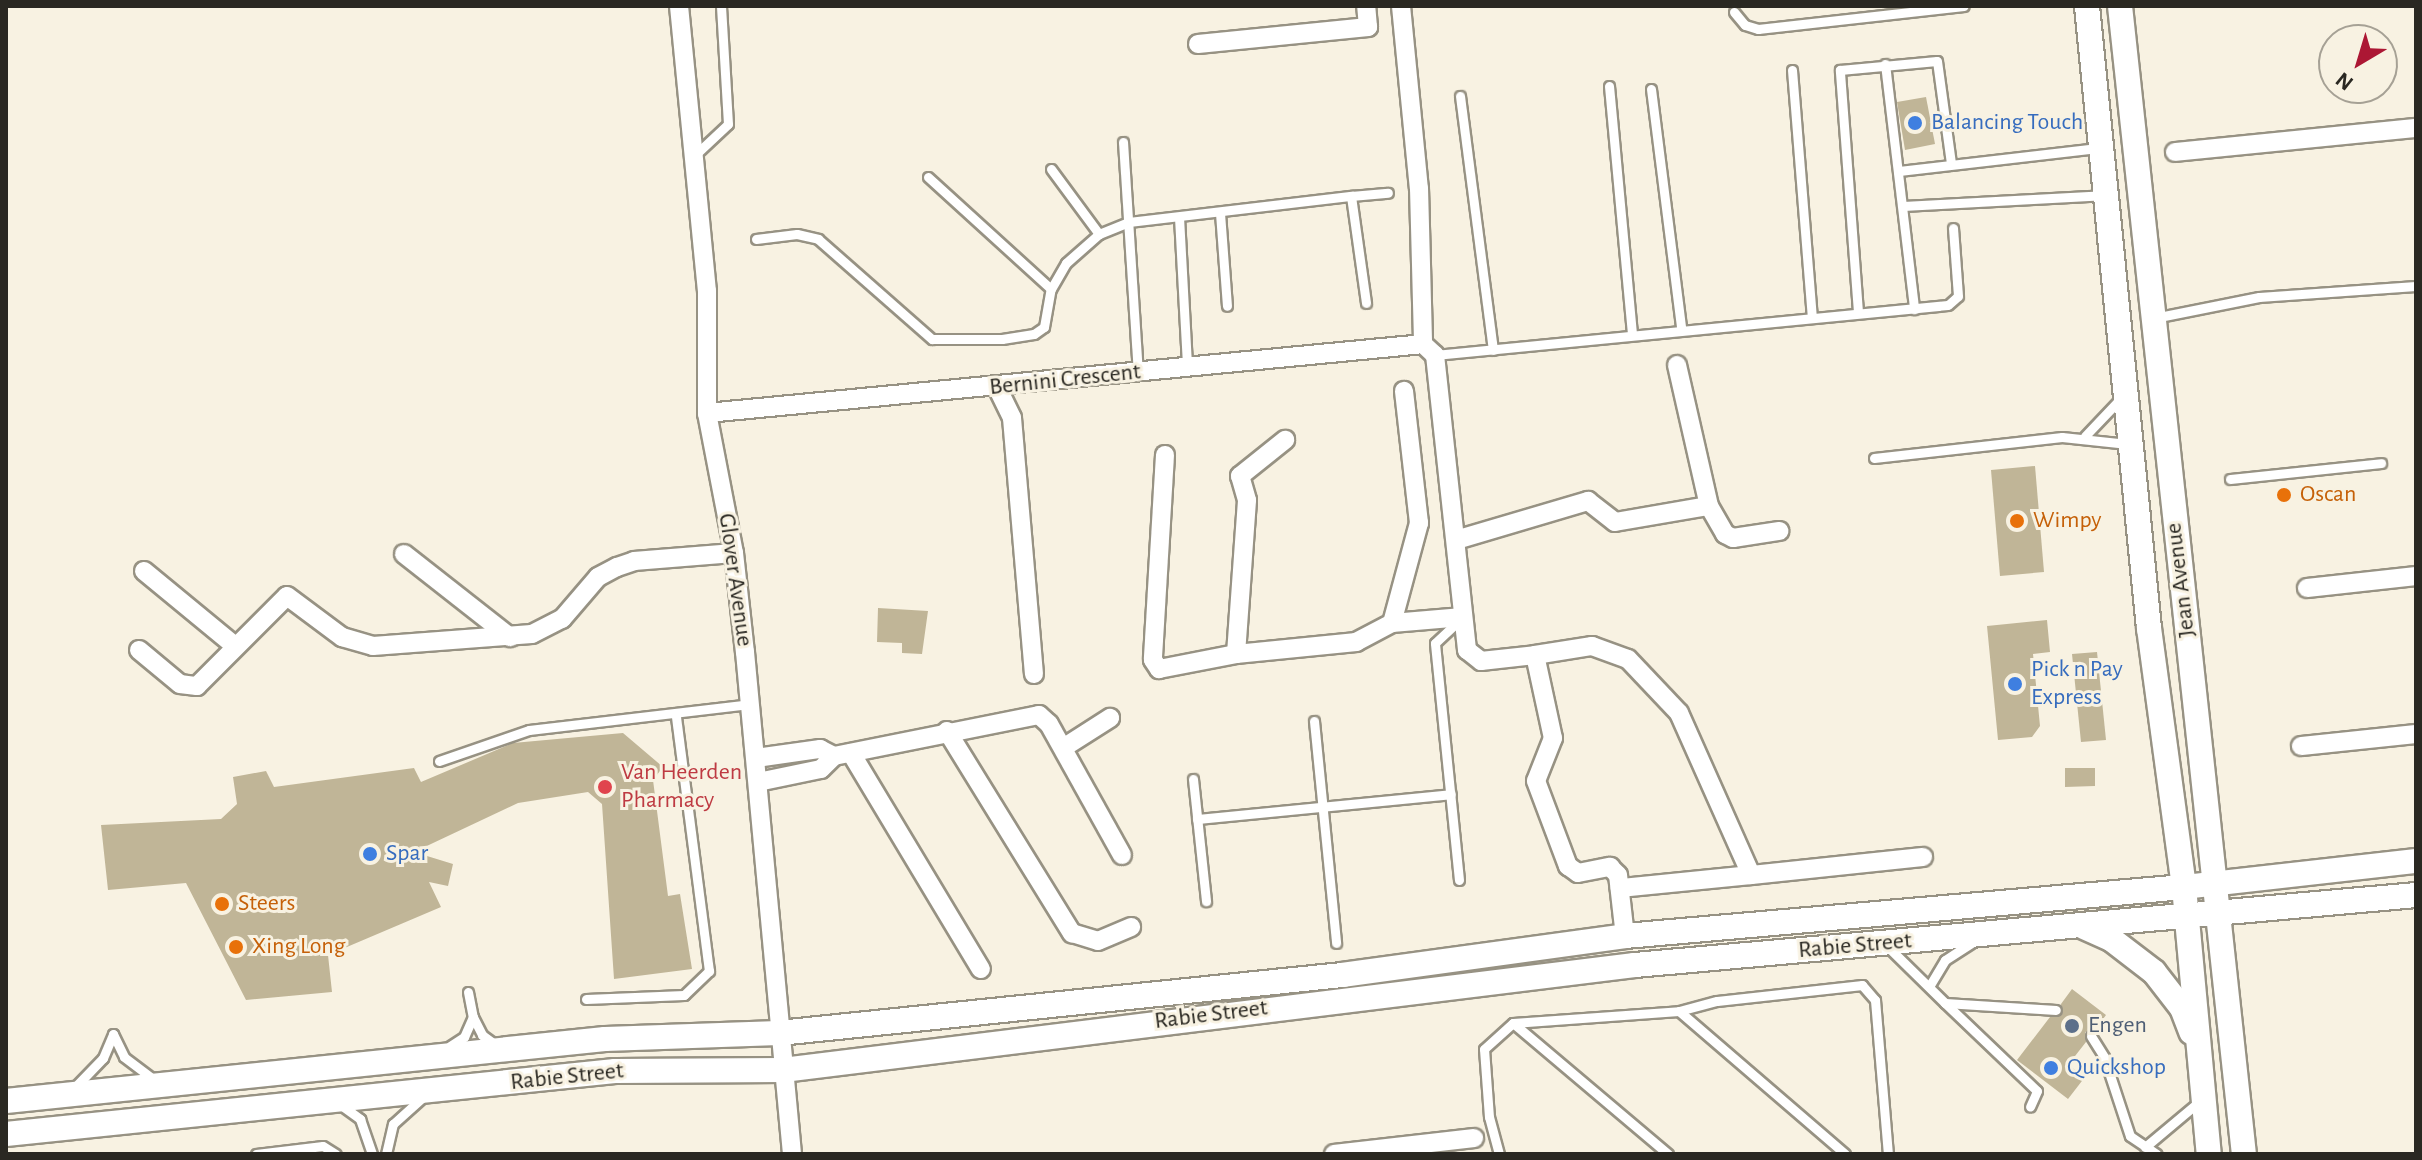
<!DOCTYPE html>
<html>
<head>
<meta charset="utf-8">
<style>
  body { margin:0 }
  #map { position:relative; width:2422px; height:1160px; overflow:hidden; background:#f8f2e2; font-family:"Alegreya Sans",sans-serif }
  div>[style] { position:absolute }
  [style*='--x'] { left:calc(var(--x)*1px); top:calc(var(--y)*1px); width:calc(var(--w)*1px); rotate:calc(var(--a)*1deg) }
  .building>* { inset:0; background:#c0b597 }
  .roads { filter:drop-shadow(2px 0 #979283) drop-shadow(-2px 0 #979283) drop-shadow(0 2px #979283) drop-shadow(0 -2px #979283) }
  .lane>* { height:9px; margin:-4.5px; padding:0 4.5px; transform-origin:4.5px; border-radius:4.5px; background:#fff }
  .street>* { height:18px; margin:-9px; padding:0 9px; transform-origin:9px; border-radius:9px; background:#fff }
  .secondary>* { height:24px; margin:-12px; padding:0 12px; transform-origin:12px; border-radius:12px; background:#fff }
  .dots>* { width:22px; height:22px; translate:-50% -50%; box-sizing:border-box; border:4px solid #f8f2e2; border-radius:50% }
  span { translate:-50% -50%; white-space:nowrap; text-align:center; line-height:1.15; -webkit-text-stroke:6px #f8f2e2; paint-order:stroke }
  .shop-label { font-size:24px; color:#366cbe }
  .left { translate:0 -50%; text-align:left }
  .street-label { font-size:24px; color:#2a2822 }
  .food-label { font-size:24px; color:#c56008 }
  .health-label { font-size:24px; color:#be3a42 }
  .service-label { font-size:24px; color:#4e5e75 }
  .frame { position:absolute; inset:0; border:8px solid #2a2822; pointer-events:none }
  .north { position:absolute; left:2318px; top:24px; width:80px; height:80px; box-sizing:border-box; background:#f8f2e2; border:2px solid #a6a195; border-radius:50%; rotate:218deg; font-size:22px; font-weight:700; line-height:32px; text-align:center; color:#2a2822 }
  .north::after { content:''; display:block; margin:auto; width:28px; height:36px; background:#ac1734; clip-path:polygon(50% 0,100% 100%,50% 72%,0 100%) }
</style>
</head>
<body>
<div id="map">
  <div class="building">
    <i style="clip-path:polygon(1926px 97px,1935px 144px,1905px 150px,1897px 102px)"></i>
    <i style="clip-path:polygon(2035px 466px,2044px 572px,2000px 576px,1991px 470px)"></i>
    <i style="clip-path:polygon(878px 608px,928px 611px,922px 654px,902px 653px,902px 643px,877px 642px)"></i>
    <i style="clip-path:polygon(2047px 620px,2050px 652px,2033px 654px,2040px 726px,2032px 737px,1998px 740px,1987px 626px)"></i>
    <i style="clip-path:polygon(2097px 652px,2106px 740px,2081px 742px,2072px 654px)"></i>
    <i style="clip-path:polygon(623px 733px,663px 767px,653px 780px,668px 896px,680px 894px,692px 969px,614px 979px,602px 804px,588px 792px,518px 803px,414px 852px,453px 864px,448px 886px,429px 882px,441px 907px,328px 955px,332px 992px,246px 1000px,186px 883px,108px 890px,101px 825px,221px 819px,237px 804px,233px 777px,266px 771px,274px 787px,414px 768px,421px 782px,513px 743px)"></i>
    <i style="clip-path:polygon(2065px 768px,2095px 768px,2095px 786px,2065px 787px)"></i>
    <i style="clip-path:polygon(2072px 989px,2106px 1015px,2095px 1030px,2085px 1032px,2086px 1042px,2068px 1065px,2085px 1077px,2068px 1099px,2017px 1060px,2050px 1017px,2062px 1015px,2061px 1004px)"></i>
  </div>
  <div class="roads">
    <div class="lane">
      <i style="--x:1734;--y:12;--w:17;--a:50"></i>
      <i style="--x:1745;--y:25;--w:14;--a:17"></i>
      <i style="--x:1758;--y:29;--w:207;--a:-6.4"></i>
      <i style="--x:1885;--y:64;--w:247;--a:83.2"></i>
      <i style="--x:1792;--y:70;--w:248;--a:85.4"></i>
      <i style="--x:1609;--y:86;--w:248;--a:84.7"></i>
      <i style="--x:1651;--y:89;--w:241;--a:82.8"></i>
      <i style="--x:1460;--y:96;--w:256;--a:82.6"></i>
      <i style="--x:1123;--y:142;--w:230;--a:86.3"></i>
      <i style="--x:695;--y:155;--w:45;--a:-43.2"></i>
      <i style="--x:728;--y:124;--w:118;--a:-93.4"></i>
      <i style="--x:1051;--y:169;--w:81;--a:53.6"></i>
      <i style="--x:1899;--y:171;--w:200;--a:-6.6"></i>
      <i style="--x:928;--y:177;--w:166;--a:42.3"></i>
      <i style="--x:1351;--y:196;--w:37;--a:-5"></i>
      <i style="--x:1903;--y:206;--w:200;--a:-3.1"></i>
      <i style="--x:1220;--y:213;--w:93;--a:85.7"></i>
      <i style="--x:1179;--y:217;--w:150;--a:86.9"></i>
      <i style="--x:756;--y:239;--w:41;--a:-7"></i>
      <i style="--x:797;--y:234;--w:22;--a:13"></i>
      <i style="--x:818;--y:239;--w:152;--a:41.3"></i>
      <i style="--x:932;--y:339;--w:70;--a:0"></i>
      <i style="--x:1002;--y:339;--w:32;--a:-9"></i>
      <i style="--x:1034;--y:334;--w:12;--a:-35"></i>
      <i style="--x:1044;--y:327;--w:39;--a:-80"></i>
      <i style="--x:1051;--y:289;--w:30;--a:-60"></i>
      <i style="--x:1066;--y:263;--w:44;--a:-41.3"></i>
      <i style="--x:1099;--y:234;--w:32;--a:-22"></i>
      <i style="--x:1129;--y:222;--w:224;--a:-6.7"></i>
      <i style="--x:1351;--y:196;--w:108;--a:82"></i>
      <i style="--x:1858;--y:312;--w:243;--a:-94.3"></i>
      <i style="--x:1840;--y:70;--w:97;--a:-5.3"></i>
      <i style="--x:1937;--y:61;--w:103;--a:82.2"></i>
      <i style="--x:2154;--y:318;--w:107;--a:-11.3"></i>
      <i style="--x:2259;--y:297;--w:157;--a:-4"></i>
      <i style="--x:1435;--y:355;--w:515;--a:-5.57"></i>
      <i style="--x:1948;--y:305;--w:13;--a:-42"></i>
      <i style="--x:1958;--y:296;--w:68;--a:-94.2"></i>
      <i style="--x:2085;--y:436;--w:52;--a:-46.5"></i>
      <i style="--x:1874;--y:458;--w:189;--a:-6.4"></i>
      <i style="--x:2062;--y:437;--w:66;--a:6.1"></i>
      <i style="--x:2230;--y:479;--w:152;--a:-6"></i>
      <i style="--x:1314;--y:721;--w:223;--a:84.3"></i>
      <i style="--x:439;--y:761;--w:95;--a:-19"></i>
      <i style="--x:529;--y:730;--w:224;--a:-6.7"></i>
      <i style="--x:1193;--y:779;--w:123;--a:83.9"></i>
      <i style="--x:1197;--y:819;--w:255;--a:-5.6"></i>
      <i style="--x:1459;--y:880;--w:238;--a:-95.8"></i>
      <i style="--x:1435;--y:643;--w:34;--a:-43"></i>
      <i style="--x:1887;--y:946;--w:81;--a:44.5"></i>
      <i style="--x:1945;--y:1003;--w:111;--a:3.6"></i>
      <i style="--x:1930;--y:985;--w:29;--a:-59"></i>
      <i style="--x:1945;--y:960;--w:31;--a:-33"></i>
      <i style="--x:468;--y:992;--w:25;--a:79"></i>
      <i style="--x:586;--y:999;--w:98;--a:-2.3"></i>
      <i style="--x:684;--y:995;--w:35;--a:-44"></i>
      <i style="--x:709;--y:971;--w:257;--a:-97.4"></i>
      <i style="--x:1945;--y:1003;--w:127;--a:43.7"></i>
      <i style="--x:2037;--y:1091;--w:17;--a:114"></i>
      <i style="--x:1679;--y:1011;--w:219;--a:40.7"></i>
      <i style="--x:1513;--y:1023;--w:203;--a:40.2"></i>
      <i style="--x:113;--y:1034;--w:25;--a:64"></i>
      <i style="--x:124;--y:1057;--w:39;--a:37"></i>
      <i style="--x:2091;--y:1036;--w:25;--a:58"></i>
      <i style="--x:2104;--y:1057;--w:83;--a:71.8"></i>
      <i style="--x:2130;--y:1136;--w:32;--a:34"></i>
      <i style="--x:450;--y:1046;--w:17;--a:-33"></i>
      <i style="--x:464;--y:1037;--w:22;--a:-66"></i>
      <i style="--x:473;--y:1017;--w:20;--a:63"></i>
      <i style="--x:482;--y:1035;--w:19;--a:36"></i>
      <i style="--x:76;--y:1086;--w:39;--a:-46"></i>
      <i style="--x:103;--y:1058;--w:26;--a:-67"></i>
      <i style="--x:341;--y:1105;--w:24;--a:36"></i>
      <i style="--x:360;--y:1119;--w:37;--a:71"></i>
      <i style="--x:2145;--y:1147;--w:73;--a:-40"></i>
      <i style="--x:256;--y:1154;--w:67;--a:-6.8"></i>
      <i style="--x:323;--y:1146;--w:15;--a:32"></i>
      <i style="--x:386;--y:1154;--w:31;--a:-77"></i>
      <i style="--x:393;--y:1124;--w:39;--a:-42"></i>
      <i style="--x:1499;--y:1154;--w:38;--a:-105"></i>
      <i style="--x:1489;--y:1117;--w:68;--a:-94.2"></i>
      <i style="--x:1484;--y:1049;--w:39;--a:-42"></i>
      <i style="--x:1513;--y:1023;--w:166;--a:-4.1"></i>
      <i style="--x:1679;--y:1011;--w:39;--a:-15"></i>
      <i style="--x:1717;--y:1001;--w:146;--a:-6.3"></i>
      <i style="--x:1862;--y:985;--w:20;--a:49"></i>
      <i style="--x:1875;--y:1000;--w:155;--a:85.2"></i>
    </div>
    <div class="street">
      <i style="--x:679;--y:6;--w:286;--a:84.4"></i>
      <i style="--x:707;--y:291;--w:122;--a:90"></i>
      <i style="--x:707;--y:413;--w:143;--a:79.1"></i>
      <i style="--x:734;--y:553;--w:100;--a:83.7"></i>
      <i style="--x:745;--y:652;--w:504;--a:84.65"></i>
      <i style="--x:1401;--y:6;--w:183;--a:84.4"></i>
      <i style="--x:1419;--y:188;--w:156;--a:88.5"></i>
      <i style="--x:1423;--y:344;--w:16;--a:43"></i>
      <i style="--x:1435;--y:355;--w:297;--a:83.8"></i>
      <i style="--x:1467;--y:650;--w:18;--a:38"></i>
      <i style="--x:1481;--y:661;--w:54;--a:-6.3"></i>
      <i style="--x:1535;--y:655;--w:85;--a:77.8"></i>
      <i style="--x:1553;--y:738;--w:46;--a:111.6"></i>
      <i style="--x:1536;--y:781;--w:91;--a:69.4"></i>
      <i style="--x:1568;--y:866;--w:12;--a:35"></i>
      <i style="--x:1578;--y:873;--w:33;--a:-11"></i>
      <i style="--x:1610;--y:867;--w:11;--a:45"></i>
      <i style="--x:1618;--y:875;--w:61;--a:83.5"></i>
      <i style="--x:1198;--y:44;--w:171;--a:-5.7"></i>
      <i style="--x:1368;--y:27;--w:21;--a:-95"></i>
      <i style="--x:2175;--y:152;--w:242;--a:-5.7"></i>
      <i style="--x:1677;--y:365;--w:145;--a:77.2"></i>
      <i style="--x:997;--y:387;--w:34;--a:64"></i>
      <i style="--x:1012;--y:418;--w:257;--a:85.1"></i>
      <i style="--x:707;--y:413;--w:719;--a:-5.5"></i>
      <i style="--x:1165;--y:455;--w:205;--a:93.4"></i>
      <i style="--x:1153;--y:660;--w:11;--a:56"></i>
      <i style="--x:1159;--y:669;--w:78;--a:-11"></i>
      <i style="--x:1236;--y:654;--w:121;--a:-5.7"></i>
      <i style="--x:1356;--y:642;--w:41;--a:-27.8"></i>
      <i style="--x:1392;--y:623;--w:71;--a:-4.8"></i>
      <i style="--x:1456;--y:540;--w:138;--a:-16.5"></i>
      <i style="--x:1588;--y:501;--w:34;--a:38"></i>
      <i style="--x:1615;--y:522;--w:95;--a:-9.7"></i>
      <i style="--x:1709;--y:506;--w:32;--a:60"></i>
      <i style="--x:1725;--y:534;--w:9;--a:27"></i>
      <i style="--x:1733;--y:538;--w:47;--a:-8.7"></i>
      <i style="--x:404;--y:554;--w:135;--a:38.1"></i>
      <i style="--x:144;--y:571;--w:118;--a:39.5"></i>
      <i style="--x:2307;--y:588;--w:110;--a:-6.3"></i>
      <i style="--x:1392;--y:623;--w:104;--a:-74.9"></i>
      <i style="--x:1419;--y:523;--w:133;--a:-96.5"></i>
      <i style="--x:139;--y:650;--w:53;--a:39.7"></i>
      <i style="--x:180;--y:684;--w:17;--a:7"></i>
      <i style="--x:197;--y:686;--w:127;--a:-45"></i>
      <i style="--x:287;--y:596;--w:69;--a:36.7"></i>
      <i style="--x:342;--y:637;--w:32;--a:16"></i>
      <i style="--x:373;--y:646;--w:159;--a:-4.3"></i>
      <i style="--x:532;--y:634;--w:34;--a:-27"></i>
      <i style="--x:562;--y:619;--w:55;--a:-49.4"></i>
      <i style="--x:598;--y:577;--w:21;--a:-28"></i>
      <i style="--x:617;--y:567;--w:18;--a:-19"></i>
      <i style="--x:634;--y:561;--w:100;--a:-4.6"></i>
      <i style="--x:1236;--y:654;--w:154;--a:-85.9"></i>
      <i style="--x:1247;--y:500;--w:25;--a:-106"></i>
      <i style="--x:1240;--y:476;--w:58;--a:-38.7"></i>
      <i style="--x:1535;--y:655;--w:58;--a:-9"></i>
      <i style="--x:1592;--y:646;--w:38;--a:20"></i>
      <i style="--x:1628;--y:659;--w:74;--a:46.6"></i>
      <i style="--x:1679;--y:713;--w:177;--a:66"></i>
      <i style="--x:1751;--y:875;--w:132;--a:174.3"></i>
      <i style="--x:947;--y:731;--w:238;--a:58.3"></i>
      <i style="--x:1072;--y:933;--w:27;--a:17"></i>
      <i style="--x:1098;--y:941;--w:36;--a:-23"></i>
      <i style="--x:2301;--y:746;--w:116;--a:-6"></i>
      <i style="--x:1063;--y:748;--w:56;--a:-32.6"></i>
      <i style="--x:851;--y:753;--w:252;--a:59"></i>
      <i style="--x:756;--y:758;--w:65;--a:-8"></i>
      <i style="--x:820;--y:749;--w:16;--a:27"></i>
      <i style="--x:758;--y:782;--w:64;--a:-11.7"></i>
      <i style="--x:821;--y:769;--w:18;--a:-45"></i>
      <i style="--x:834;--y:756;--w:209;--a:-11.3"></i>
      <i style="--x:1039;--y:715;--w:13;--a:42"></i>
      <i style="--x:1049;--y:724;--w:150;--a:60.9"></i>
      <i style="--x:1751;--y:875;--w:173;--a:-6"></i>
      <i style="--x:1334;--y:1154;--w:141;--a:-6.5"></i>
    </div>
    <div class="secondary">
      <i style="--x:2087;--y:6;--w:625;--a:84.31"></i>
      <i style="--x:2149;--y:628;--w:261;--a:82.3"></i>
      <i style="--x:2184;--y:887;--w:268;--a:84.7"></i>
      <i style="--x:2120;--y:6;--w:1155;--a:83.84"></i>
      <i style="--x:2084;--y:927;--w:30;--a:24"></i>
      <i style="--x:2111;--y:939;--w:54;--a:37.5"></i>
      <i style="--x:2154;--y:972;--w:46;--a:52.1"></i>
      <i style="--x:2182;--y:1008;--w:26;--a:69"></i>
      <i style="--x:6;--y:1101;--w:602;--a:-5.91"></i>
      <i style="--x:605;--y:1039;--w:174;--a:-2"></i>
      <i style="--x:779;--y:1033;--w:566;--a:-5.88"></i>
      <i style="--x:1342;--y:975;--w:286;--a:-7.8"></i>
      <i style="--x:1625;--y:936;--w:561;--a:-5.01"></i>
      <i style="--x:2184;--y:887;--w:233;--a:-6.4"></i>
      <i style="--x:6;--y:1134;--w:612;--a:-5.91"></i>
      <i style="--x:615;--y:1071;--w:168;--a:-0.3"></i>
      <i style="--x:783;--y:1070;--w:858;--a:-7.03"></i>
      <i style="--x:1635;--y:965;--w:784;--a:-5.12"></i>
    </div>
  </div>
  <div class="dots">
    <i style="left:1915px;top:123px;background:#3f7fe0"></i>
    <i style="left:2284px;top:495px;background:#e8710a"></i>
    <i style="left:2017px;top:521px;background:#e8710a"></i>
    <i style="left:2015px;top:684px;background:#3f7fe0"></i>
    <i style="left:605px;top:787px;background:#e0444e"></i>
    <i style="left:370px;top:854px;background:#3f7fe0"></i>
    <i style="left:222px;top:904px;background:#e8710a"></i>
    <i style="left:236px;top:947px;background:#e8710a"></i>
    <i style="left:2072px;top:1026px;background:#5c6f8a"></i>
    <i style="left:2051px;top:1068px;background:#3f7fe0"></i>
  </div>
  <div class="shop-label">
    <span class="left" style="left:1931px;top:123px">Balancing Touch</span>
    <span class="left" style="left:2031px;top:684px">Pick n Pay<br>Express</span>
    <span class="left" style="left:386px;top:854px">Spar</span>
    <span class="left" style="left:2067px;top:1068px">Quickshop</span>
  </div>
  <div class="street-label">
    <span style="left:1065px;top:380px;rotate:-6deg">Bernini Crescent</span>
    <span style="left:735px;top:580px;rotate:82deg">Glover Avenue</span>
    <span style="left:2181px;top:580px;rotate:-97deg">Jean Avenue</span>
    <span style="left:1855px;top:946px;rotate:-5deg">Rabie Street</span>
    <span style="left:1211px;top:1015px;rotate:-7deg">Rabie Street</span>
    <span style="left:567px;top:1077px;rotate:-6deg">Rabie Street</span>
  </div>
  <div class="food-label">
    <span class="left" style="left:2300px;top:495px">Oscan</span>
    <span class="left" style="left:2033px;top:521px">Wimpy</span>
    <span class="left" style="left:238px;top:904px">Steers</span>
    <span class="left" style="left:252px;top:947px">Xing Long</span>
  </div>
  <div class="health-label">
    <span class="left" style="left:621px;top:787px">Van Heerden<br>Pharmacy</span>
  </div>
  <div class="service-label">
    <span class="left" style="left:2088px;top:1026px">Engen</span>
  </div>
  <div class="frame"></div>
  <div class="north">N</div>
</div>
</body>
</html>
